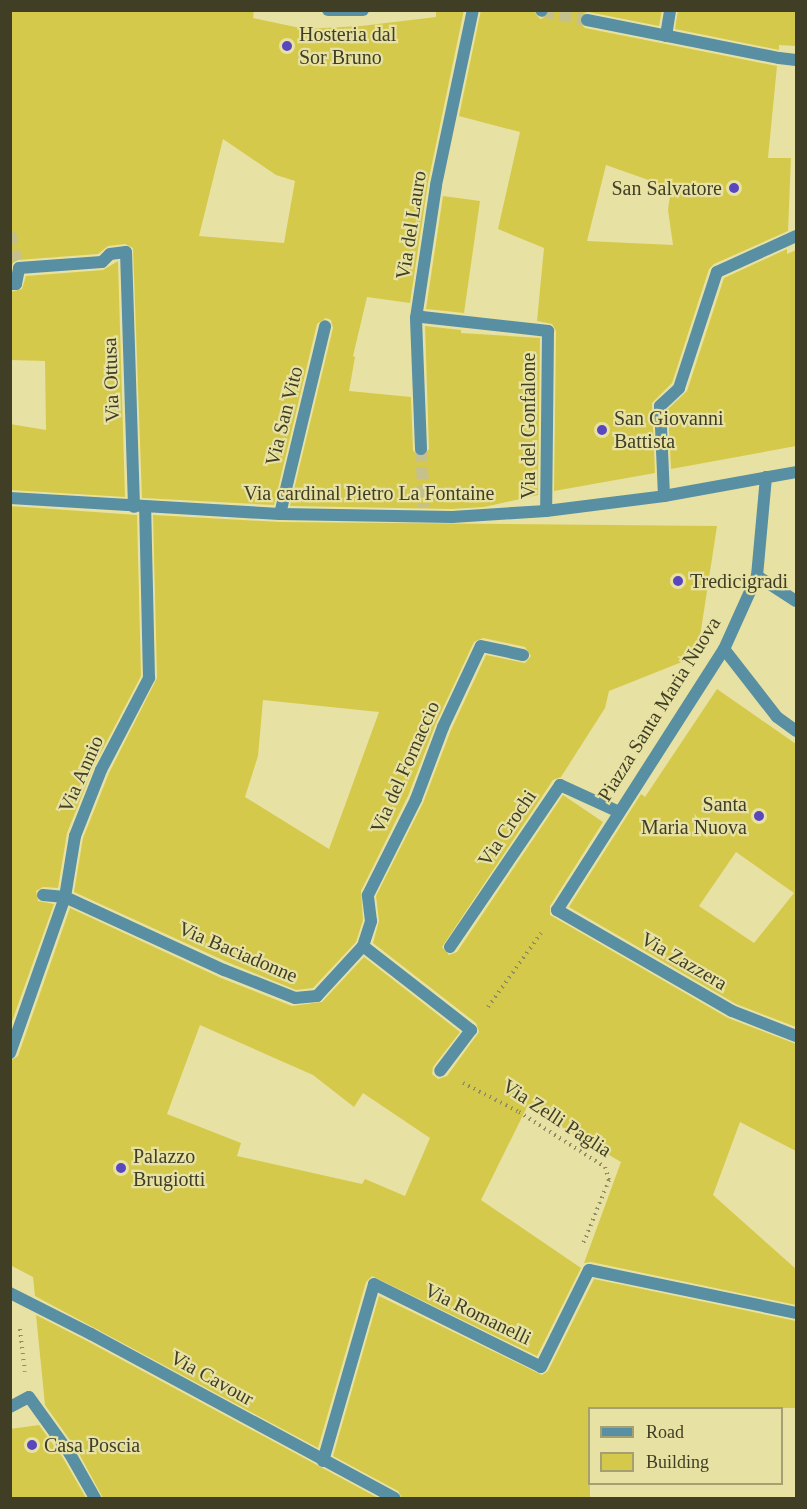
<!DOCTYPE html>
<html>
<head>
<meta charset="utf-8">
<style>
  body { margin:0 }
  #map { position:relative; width:807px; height:1509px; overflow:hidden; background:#e7e2a3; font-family:"Times New Roman",serif }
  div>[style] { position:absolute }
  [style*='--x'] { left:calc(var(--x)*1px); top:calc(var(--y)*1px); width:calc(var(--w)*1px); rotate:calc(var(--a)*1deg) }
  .building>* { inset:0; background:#d5c94c }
  .pedestrian-tunnel>* { height:12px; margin-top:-6px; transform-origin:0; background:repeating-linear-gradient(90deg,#c6c18a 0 12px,transparent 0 18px) }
  .path>* { height:4px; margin-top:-2px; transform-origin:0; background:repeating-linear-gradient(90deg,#918d62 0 1.5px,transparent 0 6px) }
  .service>* { height:12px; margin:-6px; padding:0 6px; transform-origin:6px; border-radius:6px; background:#588fa3 }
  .pedestrian>* { height:12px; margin:-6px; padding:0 6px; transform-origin:6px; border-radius:6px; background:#588fa3 }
  .minor>* { height:12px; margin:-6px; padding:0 6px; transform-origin:6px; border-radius:6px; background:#588fa3 }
  .dots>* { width:16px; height:16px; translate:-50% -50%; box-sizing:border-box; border:3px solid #e7e2a3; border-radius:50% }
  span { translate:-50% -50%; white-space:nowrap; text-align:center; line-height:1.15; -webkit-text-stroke:4.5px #e7e2a3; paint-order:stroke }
  .poi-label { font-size:20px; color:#403e25 }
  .left { translate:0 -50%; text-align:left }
  .right { translate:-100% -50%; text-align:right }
  .street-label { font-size:20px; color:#403e25 }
  .frame { position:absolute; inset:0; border:12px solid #403e25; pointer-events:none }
  .legend { position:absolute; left:588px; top:1407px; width:195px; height:78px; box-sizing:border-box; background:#e7e2a3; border:2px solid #a4a071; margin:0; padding:8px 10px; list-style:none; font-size:18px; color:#403e25 }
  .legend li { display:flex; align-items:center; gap:12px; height:30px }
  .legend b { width:30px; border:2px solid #a4a071 }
</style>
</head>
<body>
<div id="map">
  <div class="building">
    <i style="clip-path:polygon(evenodd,10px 10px,254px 10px,253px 18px,305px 29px,361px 26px,436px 17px,436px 10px,464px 10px,428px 183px,410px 303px,367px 297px,353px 356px,355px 357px,349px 391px,411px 397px,413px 450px,417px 456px,422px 457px,429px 449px,425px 326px,461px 330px,461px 333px,540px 338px,538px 495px,484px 507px,452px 509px,290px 506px,333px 328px,331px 320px,326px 318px,317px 324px,274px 505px,142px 498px,133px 248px,125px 244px,108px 246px,98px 254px,18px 260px,13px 263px,10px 269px,10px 10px,223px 139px,276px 175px,295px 181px,284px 243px,199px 236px,223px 139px)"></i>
    <i style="clip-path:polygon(evenodd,481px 10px,533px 10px,540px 19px,547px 17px,550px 10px,662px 10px,659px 26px,588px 12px,581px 14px,579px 22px,585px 28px,777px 66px,768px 158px,791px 158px,788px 231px,714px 264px,709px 269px,672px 383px,652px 403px,655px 473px,554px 491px,556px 331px,552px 324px,537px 321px,544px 248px,498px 229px,520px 132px,459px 116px,481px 10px,606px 165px,671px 188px,668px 210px,673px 245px,587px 241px,606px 165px)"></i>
    <i style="clip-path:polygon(678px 10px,796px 10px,796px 46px,779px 45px,779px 50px,675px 29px)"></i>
    <i style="clip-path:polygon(443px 196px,480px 201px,464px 313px,426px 309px)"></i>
    <i style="clip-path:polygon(787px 249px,787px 254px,796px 250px,796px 446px,671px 469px,668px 409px,687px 391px,724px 278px)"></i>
    <i style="clip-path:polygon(118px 261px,125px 497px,10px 490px,10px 424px,46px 430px,45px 361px,10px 360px,10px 292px,22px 289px,26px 276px,103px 270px)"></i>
    <i style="clip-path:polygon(10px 506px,137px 515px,141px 676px,94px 766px,67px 833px,58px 888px,43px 887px,36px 891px,38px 901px,54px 904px,10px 1027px)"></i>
    <i style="clip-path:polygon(evenodd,153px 515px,280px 522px,717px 526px,697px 656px,609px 691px,605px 708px,561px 777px,553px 780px,442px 947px,449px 955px,457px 952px,563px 795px,603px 822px,550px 906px,550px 915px,728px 1018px,796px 1044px,796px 1151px,740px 1122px,713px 1195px,796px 1269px,796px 1305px,591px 1262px,584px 1263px,621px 1162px,527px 1107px,481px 1200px,581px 1268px,537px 1356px,372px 1276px,366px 1282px,318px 1448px,35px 1296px,33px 1277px,10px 1265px,10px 1061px,18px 1056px,70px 908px,221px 978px,292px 1006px,322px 1002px,364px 957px,460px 1032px,433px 1067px,432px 1074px,438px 1079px,447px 1076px,479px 1032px,476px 1023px,373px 943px,379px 921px,376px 896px,423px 803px,451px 730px,486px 655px,525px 663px,531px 656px,525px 647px,483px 638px,474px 642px,436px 723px,408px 796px,361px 891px,363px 920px,356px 942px,313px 988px,296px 990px,227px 962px,74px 892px,83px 838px,109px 773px,157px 678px,153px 515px,263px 700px,379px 712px,329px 849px,245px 797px,258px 756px,263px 700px,153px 515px,200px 1025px,313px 1075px,354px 1107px,363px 1093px,430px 1138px,405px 1196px,365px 1179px,362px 1184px,237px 1156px,241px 1143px,167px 1114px,200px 1025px)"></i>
    <i style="clip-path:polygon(evenodd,717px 689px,796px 744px,796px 1027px,736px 1004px,569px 907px,641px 794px,645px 797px,717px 689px,736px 852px,794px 893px,754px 943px,699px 906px,736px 852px)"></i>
    <i style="clip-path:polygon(594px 1279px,796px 1321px,796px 1408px,590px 1408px,590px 1498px,402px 1498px,398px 1491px,333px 1456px,379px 1296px,542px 1375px,548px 1371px)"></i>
    <i style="clip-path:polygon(36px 1315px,87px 1341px,378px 1498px,103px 1498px,77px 1450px,45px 1405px)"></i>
    <i style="clip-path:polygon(39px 1425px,63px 1458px,86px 1498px,10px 1498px,10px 1429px)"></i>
  </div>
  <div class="pedestrian-tunnel">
    <i style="--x:542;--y:11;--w:46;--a:11.3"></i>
    <i style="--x:10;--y:233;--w:28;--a:77"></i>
    <i style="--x:421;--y:449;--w:58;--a:87"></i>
  </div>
  <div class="path">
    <i style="--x:488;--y:1007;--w:91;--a:-54.4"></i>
    <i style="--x:463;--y:1083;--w:63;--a:27.4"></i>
    <i style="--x:519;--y:1112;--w:102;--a:32.6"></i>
    <i style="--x:605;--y:1167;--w:14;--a:73"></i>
    <i style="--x:609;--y:1180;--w:69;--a:112.1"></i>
    <i style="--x:20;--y:1329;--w:43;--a:83.4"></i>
  </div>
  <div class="service">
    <i style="--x:779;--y:58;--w:17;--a:7"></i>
    <i style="--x:766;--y:477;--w:99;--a:95.2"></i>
    <i style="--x:757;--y:576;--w:80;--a:114.3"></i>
    <i style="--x:724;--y:649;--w:310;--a:122.6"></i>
    <i style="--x:557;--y:910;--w:202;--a:30"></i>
    <i style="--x:732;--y:1011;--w:69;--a:21.3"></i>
    <i style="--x:664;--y:496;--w:90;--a:-92.5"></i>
    <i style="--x:660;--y:406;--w:26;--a:-43"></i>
    <i style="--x:679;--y:388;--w:122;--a:-71.9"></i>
    <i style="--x:717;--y:272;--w:87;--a:-24.5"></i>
    <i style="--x:280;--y:514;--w:193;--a:-76.5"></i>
    <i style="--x:757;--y:576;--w:46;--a:32.7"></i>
    <i style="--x:724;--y:649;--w:86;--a:52.1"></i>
    <i style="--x:777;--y:717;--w:24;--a:36"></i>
    <i style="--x:43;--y:895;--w:22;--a:5"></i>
    <i style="--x:65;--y:897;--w:175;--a:24.7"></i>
    <i style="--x:224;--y:970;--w:76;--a:21.5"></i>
    <i style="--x:295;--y:998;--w:22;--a:-5"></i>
    <i style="--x:317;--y:996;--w:68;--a:-47.4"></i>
    <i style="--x:363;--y:946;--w:137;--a:37.9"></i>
    <i style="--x:471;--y:1030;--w:51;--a:127.1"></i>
    <i style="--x:363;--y:946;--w:26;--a:-72"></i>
    <i style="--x:371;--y:921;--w:26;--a:-97"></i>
    <i style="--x:368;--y:895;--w:107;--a:-63.4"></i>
    <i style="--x:416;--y:799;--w:77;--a:-69.4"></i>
    <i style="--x:443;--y:727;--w:89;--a:-64.9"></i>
    <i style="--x:481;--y:646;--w:43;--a:12.1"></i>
    <i style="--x:450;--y:947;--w:196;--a:-55.8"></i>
    <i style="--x:560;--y:785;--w:65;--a:24.6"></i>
    <i style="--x:323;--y:1461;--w:184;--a:-73.9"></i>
    <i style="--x:374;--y:1284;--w:186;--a:26.4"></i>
    <i style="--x:541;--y:1367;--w:108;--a:-63.7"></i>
    <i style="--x:589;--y:1270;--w:211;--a:11.7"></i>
  </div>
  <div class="pedestrian">
    <i style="--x:328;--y:10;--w:35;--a:0"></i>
    <i style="--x:541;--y:10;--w:1;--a:45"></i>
    <i style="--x:587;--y:20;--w:196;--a:11.2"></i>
    <i style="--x:666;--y:36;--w:26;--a:-81"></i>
    <i style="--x:10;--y:284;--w:6;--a:0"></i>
    <i style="--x:16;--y:284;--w:16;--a:-79"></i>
    <i style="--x:19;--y:268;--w:83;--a:-4.1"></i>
    <i style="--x:102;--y:262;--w:11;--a:-45"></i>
    <i style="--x:110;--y:254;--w:16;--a:-7"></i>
    <i style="--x:126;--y:252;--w:255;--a:88.2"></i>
    <i style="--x:416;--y:318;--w:6;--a:-9"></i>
    <i style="--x:422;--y:317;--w:127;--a:6.3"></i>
    <i style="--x:548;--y:331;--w:180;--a:90.6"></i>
    <i style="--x:421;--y:449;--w:131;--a:-92.2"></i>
    <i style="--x:416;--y:318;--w:134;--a:-81.4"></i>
    <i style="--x:436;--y:185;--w:179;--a:-78.1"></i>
  </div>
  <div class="minor">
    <i style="--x:10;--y:498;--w:270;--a:3.4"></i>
    <i style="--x:280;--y:514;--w:172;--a:1"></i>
    <i style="--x:452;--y:517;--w:94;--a:-3.7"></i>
    <i style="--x:546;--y:511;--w:119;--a:-7.2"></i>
    <i style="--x:664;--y:496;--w:134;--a:-10.3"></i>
    <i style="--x:10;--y:1053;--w:165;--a:-70.6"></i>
    <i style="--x:65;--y:897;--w:62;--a:-80.7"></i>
    <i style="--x:75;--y:836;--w:71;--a:-68.5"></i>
    <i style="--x:101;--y:770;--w:104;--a:-62.4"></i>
    <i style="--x:149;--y:678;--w:170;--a:-91.3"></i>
    <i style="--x:10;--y:1293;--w:91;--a:26.8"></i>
    <i style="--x:91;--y:1334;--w:345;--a:28.4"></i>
    <i style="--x:10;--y:1407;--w:21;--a:-28"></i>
    <i style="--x:29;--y:1397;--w:70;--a:54.3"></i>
    <i style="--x:70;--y:1454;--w:51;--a:60.4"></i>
  </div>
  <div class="dots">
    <i style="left:287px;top:46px;background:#5847bf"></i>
    <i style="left:734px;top:188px;background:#5847bf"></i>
    <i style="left:602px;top:430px;background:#5847bf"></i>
    <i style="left:678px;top:581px;background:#5847bf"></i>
    <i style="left:759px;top:816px;background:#5847bf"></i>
    <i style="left:121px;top:1168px;background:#5847bf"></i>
    <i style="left:32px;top:1445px;background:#5847bf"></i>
  </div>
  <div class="poi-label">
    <span class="left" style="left:299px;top:46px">Hosteria dal<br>Sor Bruno</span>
    <span class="right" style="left:722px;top:188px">San Salvatore</span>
    <span class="left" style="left:614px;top:430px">San Giovanni<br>Battista</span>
    <span class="left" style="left:690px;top:581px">Tredicigradi</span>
    <span class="right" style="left:747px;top:816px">Santa<br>Maria Nuova</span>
    <span class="left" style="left:133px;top:1168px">Palazzo<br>Brugiotti</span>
    <span class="left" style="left:44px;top:1445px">Casa Poscia</span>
  </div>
  <div class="street-label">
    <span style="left:411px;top:225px;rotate:-81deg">Via del Lauro</span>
    <span style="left:111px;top:380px;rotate:-92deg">Via Ottusa</span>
    <span style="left:284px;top:416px;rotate:-76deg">Via San Vito</span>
    <span style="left:528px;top:426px;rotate:-90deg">Via del Gonfalone</span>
    <span style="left:369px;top:493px">Via cardinal Pietro La Fontaine</span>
    <span style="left:659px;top:709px;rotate:-58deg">Piazza Santa Maria Nuova</span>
    <span style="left:405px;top:767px;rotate:-66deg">Via del Fornaccio</span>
    <span style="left:81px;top:774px;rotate:-66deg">Via Annio</span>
    <span style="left:507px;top:828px;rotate:-56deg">Via Crochi</span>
    <span style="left:238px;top:952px;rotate:23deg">Via Baciadonne</span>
    <span style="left:684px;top:961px;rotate:30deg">Via Zazzera</span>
    <span style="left:557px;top:1118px;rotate:33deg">Via Zelli Paglia</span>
    <span style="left:478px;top:1314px;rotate:26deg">Via Romanelli</span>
    <span style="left:212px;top:1378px;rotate:29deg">Via Cavour</span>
  </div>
  <div class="frame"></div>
  <ul class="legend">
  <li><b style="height:8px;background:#588fa3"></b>Road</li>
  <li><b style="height:16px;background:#d5c94c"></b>Building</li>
  </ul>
</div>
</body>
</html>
